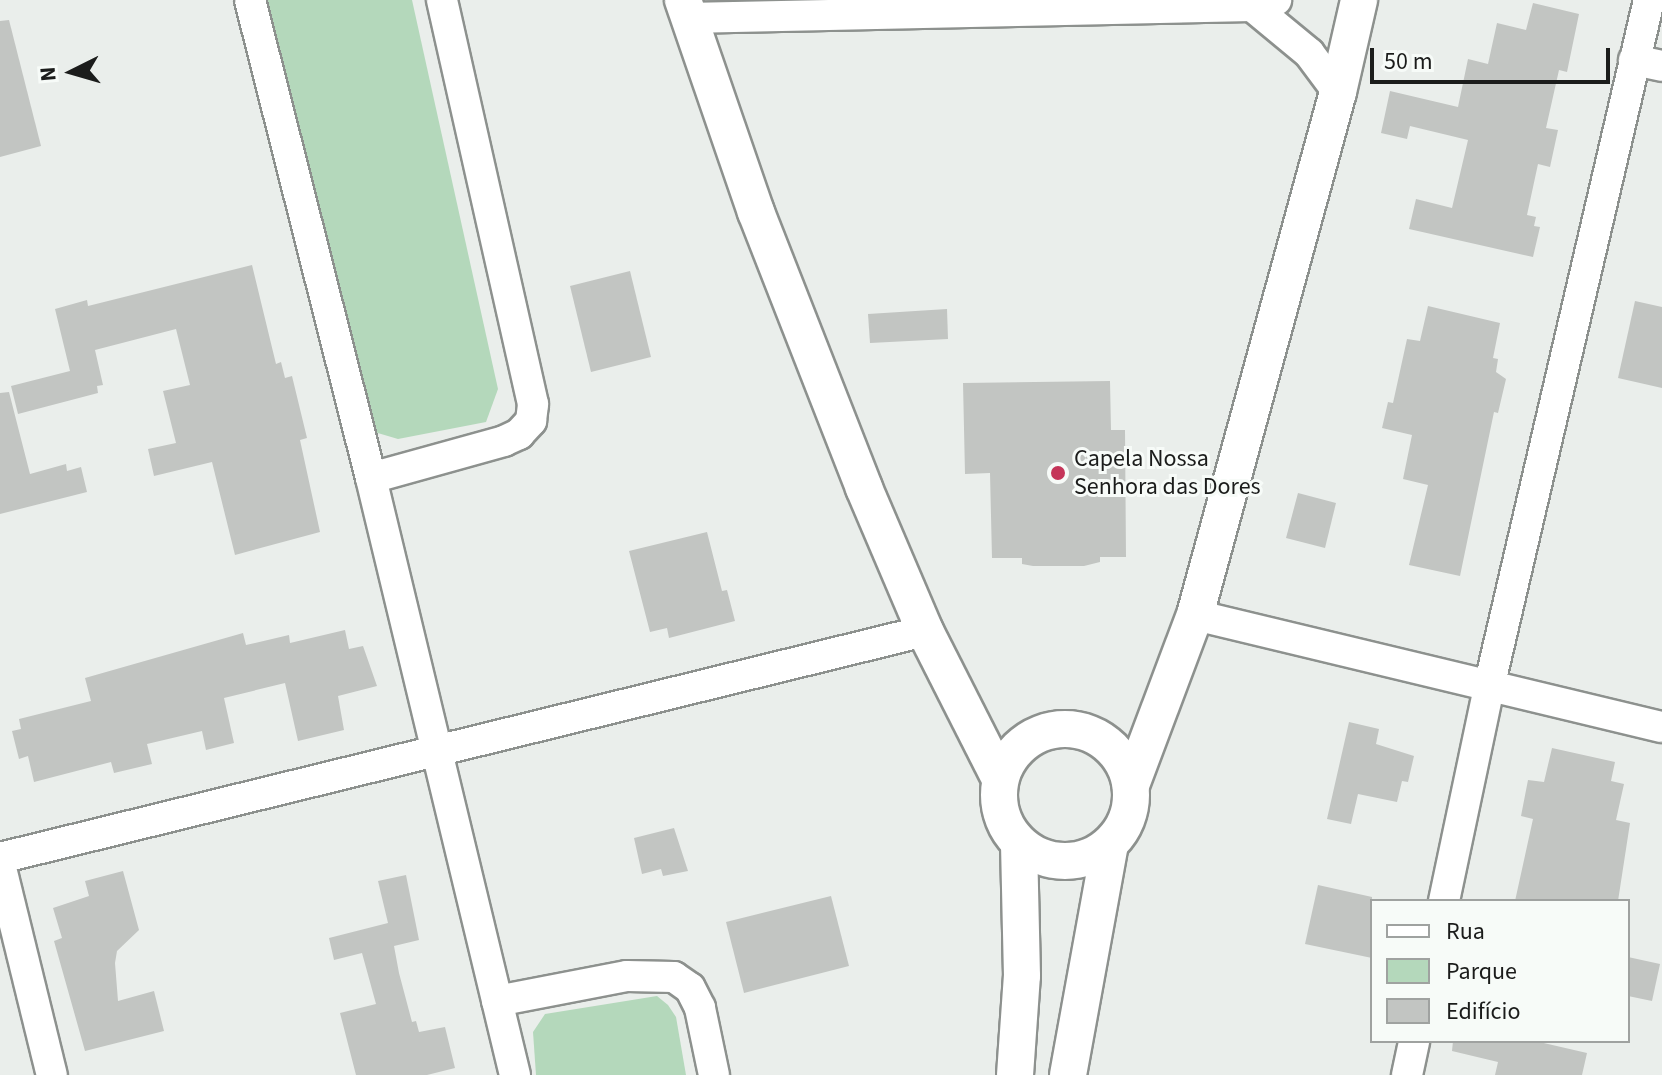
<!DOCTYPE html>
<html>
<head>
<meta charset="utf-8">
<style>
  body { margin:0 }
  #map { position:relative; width:1662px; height:1075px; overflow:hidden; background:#eaeeeb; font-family:"Source Sans 3",sans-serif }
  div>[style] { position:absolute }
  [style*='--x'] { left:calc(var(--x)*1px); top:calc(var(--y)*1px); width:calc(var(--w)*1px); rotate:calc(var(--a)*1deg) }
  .green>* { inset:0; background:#b4d8bb }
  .building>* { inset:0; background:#c2c5c2 }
  .roads { filter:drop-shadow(2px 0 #8d918e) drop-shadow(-2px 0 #8d918e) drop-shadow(0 2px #8d918e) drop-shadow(0 -2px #8d918e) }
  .minor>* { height:30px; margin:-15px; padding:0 15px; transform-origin:15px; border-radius:15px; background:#fff }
  .tertiary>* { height:36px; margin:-18px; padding:0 18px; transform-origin:18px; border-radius:18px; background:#fff }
  .tertiary>.ring { margin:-18px; padding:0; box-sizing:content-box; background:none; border:36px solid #fff; border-radius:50% }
  .dots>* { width:22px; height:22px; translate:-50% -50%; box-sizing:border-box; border:4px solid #f7fbf8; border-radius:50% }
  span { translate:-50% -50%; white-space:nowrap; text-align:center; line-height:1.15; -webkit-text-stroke:6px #f7fbf8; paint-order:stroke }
  .poi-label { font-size:24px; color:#1b1c1b }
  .left { translate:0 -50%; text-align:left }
  .legend { position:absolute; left:1370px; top:899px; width:260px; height:144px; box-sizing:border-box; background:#f7fbf8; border:2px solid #9fa2a0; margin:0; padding:10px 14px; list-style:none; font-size:24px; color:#1b1c1b }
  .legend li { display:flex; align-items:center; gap:16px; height:40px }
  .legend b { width:40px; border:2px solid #9fa2a0 }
  .north { position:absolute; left:32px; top:32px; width:80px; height:80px; -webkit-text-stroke:6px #f7fbf8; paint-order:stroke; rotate:265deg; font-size:22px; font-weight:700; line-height:32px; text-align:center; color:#1b1c1b }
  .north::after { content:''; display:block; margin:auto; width:28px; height:36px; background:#1b1c1b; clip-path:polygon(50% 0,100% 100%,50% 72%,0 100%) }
  .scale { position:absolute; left:1370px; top:48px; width:240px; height:36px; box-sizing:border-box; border:4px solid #1b1c1b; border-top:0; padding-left:10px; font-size:24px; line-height:28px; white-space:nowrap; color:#1b1c1b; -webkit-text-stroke:6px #f7fbf8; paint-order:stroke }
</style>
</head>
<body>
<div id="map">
  <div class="green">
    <i style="clip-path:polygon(262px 0,412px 0,498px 389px,486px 422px,398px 439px,371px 431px)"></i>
    <i style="clip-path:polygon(657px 996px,668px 1005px,676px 1017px,686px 1075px,536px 1075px,533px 1032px,545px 1014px)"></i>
  </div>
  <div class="building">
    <i style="clip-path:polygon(1533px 3px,1579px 14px,1567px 72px,1559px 70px,1546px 128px,1558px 130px,1550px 167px,1538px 164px,1527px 215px,1536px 217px,1534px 226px,1540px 227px,1533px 257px,1409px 229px,1416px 199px,1452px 208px,1468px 140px,1410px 126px,1407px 139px,1381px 133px,1390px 91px,1458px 107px,1468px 59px,1488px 64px,1497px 23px,1526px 30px)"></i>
    <i style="clip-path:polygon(9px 20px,41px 146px,0 157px,0 21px)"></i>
    <i style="clip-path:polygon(252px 265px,276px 364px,281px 362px,285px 378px,292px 376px,307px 438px,300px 440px,320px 532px,235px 555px,212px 462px,154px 476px,148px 449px,176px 443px,163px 391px,190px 385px,176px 329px,95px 350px,103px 385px,97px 386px,98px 393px,18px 414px,11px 386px,70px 371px,55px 309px,87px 300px,88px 306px)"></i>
    <i style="clip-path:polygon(630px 271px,651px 357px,591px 372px,570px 286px)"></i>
    <i style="clip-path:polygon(1635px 301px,1662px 307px,1662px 388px,1618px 378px)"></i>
    <i style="clip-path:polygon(1428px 306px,1500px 323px,1493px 358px,1498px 359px,1496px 372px,1506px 379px,1498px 413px,1494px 412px,1460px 576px,1409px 565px,1428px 485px,1403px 479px,1412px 435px,1382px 428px,1388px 402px,1393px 403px,1407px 339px,1420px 341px)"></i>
    <i style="clip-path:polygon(947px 309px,948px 339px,870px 343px,868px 314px)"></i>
    <i style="clip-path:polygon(1110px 381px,1111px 430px,1125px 430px,1126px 557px,1100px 557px,1100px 562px,1084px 566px,1033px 566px,1022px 564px,1022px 558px,992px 558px,990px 473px,965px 474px,963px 383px)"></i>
    <i style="clip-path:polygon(9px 392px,30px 474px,66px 464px,67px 471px,81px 467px,87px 492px,0 514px,0 393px)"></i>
    <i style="clip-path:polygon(1298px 493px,1336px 503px,1325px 548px,1286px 538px)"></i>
    <i style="clip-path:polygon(707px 532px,722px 591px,727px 590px,735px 621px,669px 638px,667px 628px,650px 632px,629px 551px)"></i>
    <i style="clip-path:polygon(345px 630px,349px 649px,363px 646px,377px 686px,338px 696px,344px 730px,298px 741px,285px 683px,224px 698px,234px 743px,206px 750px,202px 731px,147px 744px,152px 764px,114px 773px,111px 762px,34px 782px,28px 756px,19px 759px,12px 731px,21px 729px,19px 719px,91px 701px,85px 678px,243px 633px,246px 645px,289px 635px,290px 643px)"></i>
    <i style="clip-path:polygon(1349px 722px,1379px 729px,1376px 744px,1414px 756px,1408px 782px,1402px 781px,1397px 802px,1358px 794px,1351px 824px,1327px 819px)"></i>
    <i style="clip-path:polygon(1552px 748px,1615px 762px,1611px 781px,1624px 784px,1616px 820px,1630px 823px,1618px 901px,1515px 901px,1533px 819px,1521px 816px,1528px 780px,1544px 782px)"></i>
    <i style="clip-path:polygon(674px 828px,688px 871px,663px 876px,661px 869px,642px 874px,634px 838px)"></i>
    <i style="clip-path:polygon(123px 871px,139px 930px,117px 951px,115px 963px,118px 1001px,154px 991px,164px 1031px,85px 1051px,54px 941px,62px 938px,53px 908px,89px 896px,85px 881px)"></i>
    <i style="clip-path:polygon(406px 875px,419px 940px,394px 946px,399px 973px,412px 1022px,416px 1021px,419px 1032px,445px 1027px,455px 1068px,427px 1075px,356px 1075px,340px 1013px,376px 1004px,362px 953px,334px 960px,329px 938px,388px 923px,378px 881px)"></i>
    <i style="clip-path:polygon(1318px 885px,1372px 897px,1372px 958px,1305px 944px)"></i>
    <i style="clip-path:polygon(831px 896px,849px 966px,744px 993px,726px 922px)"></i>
    <i style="clip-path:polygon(1628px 957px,1660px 964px,1652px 1001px,1628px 996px)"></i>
    <i style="clip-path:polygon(1453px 1041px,1535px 1041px,1587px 1053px,1582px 1075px,1495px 1075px,1498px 1062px,1452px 1051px)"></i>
  </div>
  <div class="roads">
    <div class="minor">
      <i style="--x:250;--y:0;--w:493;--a:75.8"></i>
      <i style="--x:371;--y:478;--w:614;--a:76.44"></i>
      <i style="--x:1252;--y:6;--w:74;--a:39.5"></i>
      <i style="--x:1309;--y:53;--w:49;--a:53.4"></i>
      <i style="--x:687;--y:18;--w:565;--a:-1.22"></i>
      <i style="--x:1252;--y:6;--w:25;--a:-14"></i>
      <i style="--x:1634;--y:60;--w:29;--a:12"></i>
      <i style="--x:371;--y:478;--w:138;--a:-15.5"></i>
      <i style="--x:504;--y:441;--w:17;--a:-25"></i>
      <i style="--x:519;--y:434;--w:18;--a:-47"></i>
      <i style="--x:531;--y:421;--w:17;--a:-83"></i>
      <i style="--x:533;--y:404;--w:414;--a:-102.7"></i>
      <i style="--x:1195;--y:615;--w:480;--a:13.5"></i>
      <i style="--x:0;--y:858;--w:952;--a:-13.79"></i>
      <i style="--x:0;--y:864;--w:217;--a:76.2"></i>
      <i style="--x:1444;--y:901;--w:219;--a:-78.1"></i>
      <i style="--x:1489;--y:687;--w:705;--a:-76.89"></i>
      <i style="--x:497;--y:1001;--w:132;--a:-10.9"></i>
      <i style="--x:627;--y:976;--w:47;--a:1.2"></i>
      <i style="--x:674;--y:977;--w:19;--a:35"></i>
      <i style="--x:690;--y:988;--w:22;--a:63"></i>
      <i style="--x:700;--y:1008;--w:68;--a:78.2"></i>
      <i style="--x:1407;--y:1075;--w:35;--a:-78"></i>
    </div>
    <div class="tertiary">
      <i style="--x:683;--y:0;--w:224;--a:71"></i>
      <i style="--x:756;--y:212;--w:296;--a:68.6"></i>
      <i style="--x:864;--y:488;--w:155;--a:66.9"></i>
      <i style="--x:925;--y:631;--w:166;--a:63.1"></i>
      <i class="ring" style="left:999px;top:729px;width:96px;height:96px"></i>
      <i style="--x:1131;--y:785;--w:182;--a:-69.4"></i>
      <i style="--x:1195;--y:615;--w:542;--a:-74.71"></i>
      <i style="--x:1338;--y:92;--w:94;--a:-77.1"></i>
      <i style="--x:1015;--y:1075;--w:99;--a:-86"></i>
      <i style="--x:1022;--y:976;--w:132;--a:-91.3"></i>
      <i style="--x:1068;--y:1075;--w:234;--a:-79.7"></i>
    </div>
  </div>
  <div class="dots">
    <i style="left:1058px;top:473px;background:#c53559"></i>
  </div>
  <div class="poi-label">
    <span class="left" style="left:1074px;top:473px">Capela Nossa<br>Senhora das Dores</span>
  </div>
  <ul class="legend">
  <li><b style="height:10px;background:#fff"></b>Rua</li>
  <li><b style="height:22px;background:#b4d8bb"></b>Parque</li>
  <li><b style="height:22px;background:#c2c5c2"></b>Edifício</li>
  </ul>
  <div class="north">N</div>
  <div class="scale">50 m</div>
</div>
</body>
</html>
